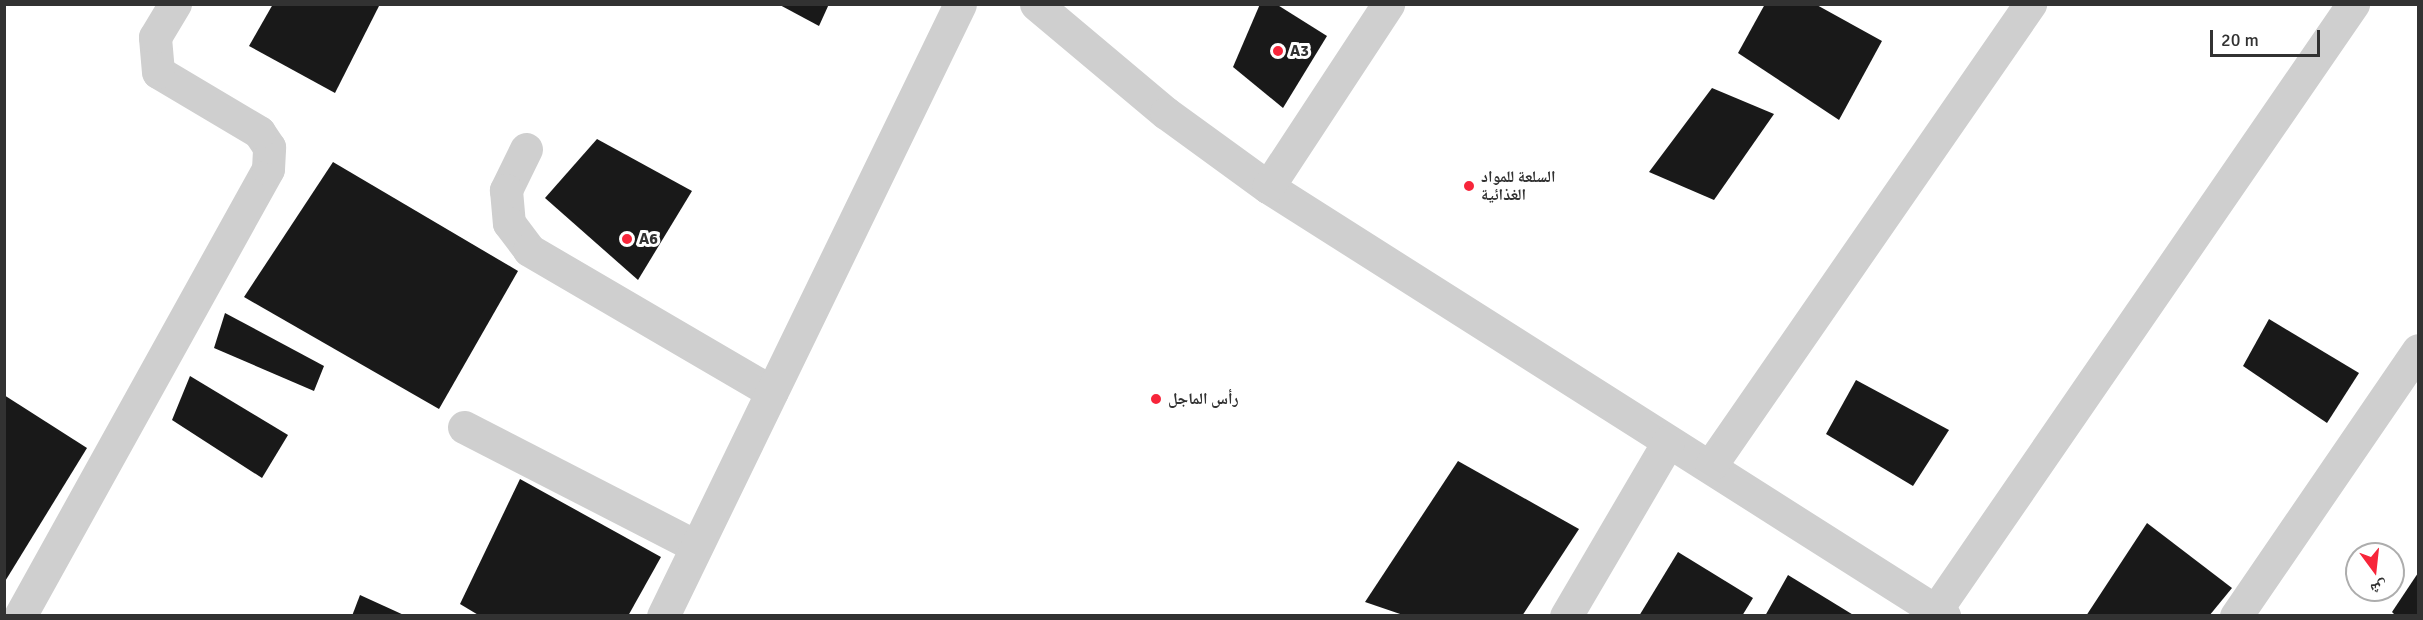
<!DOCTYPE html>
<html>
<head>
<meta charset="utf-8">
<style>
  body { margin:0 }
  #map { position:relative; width:2423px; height:620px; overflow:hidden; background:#fff; font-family:Signika,"Noto Naskh Arabic",sans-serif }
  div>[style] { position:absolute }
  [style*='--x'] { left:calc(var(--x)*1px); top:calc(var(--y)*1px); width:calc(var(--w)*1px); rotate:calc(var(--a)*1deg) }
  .building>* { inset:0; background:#191919 }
  .minor>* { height:33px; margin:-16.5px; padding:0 16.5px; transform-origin:16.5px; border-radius:16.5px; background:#cfcfcf }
  .dots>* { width:16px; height:16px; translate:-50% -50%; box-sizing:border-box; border:3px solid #fff; border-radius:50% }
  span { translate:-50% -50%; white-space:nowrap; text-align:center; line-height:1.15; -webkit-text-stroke:6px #fff; paint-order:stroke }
  .poi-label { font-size:16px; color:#323232; font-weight:700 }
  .left { translate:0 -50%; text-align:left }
  .frame { position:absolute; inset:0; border:6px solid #323232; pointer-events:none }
  .north { position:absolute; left:2345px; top:542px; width:60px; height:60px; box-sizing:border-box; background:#fff; border:2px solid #adadad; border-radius:50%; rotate:165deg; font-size:16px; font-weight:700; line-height:24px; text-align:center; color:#323232 }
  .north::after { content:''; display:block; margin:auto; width:21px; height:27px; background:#f7253a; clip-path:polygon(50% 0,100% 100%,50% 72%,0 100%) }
  .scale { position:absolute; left:2210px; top:30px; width:110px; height:27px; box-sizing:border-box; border:3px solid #323232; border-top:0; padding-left:8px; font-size:18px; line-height:21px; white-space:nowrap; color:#323232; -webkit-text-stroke:4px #fff; paint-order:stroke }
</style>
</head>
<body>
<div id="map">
  <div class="building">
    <i style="clip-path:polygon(273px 4px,380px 4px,335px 93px,249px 46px)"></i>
    <i style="clip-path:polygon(778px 4px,829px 4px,819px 26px)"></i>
    <i style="clip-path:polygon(1260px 4px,1276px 4px,1327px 36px,1283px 108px,1233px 67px)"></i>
    <i style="clip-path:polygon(1765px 4px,1815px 4px,1882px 41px,1839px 120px,1738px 53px)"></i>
    <i style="clip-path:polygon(1712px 88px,1774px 114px,1714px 200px,1649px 172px)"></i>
    <i style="clip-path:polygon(597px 139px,692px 191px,638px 280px,545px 198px)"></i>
    <i style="clip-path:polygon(333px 162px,518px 271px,439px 409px,244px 297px)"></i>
    <i style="clip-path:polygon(225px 313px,324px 366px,314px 391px,214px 348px)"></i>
    <i style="clip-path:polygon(2269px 319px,2359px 373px,2327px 423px,2243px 366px)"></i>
    <i style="clip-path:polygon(190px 376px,288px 435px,262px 478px,172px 420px)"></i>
    <i style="clip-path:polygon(1856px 380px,1949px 430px,1913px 486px,1826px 434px)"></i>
    <i style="clip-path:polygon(4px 395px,87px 448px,4px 583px)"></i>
    <i style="clip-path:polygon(1458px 461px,1579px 529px,1522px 616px,1406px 616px,1365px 602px)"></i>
    <i style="clip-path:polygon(520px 479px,661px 557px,628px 616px,480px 616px,460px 604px)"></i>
    <i style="clip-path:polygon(2147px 523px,2232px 588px,2209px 616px,2086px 616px)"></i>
    <i style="clip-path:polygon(1678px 552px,1753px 598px,1742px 616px,1639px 616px)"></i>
    <i style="clip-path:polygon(2418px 573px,2418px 616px,2396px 616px,2392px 612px)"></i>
    <i style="clip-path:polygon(1788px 575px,1855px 616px,1765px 616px)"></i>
    <i style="clip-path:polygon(360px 595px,406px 616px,352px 616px)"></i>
  </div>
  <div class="minor">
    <i style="--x:1036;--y:4;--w:170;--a:40"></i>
    <i style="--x:1166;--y:113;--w:126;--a:36"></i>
    <i style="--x:1268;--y:187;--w:801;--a:32.4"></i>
    <i style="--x:526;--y:149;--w:46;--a:116"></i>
    <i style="--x:506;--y:190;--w:33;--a:85"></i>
    <i style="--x:509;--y:223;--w:34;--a:53"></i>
    <i style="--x:529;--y:250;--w:281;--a:30.3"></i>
    <i style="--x:1268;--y:187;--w:219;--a:-56.7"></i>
    <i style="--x:464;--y:427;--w:261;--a:27.2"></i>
    <i style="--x:1711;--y:465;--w:561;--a:-55.32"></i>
    <i style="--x:1936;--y:610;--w:736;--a:-55.47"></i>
    <i style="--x:20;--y:616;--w:511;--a:-60.98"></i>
    <i style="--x:268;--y:169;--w:22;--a:-87"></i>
    <i style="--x:269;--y:147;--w:18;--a:-124"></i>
    <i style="--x:259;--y:132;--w:117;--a:-149.3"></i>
    <i style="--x:158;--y:72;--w:35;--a:-95"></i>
    <i style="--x:155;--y:37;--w:39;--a:-59"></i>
    <i style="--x:663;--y:616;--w:680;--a:-64.11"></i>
    <i style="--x:1566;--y:616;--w:202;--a:-59.6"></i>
    <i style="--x:2236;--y:616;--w:322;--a:-55.6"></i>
  </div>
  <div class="dots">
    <i style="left:1278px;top:51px;background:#f7253a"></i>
    <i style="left:1469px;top:186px;background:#f7253a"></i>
    <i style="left:627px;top:239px;background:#f7253a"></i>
    <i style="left:1156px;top:399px;background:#f7253a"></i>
  </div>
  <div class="poi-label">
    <span class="left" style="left:1290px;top:51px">A3</span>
    <span class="left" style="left:1481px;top:186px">السلعة للمواد<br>الغذائية</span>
    <span class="left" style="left:639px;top:239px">A6</span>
    <span class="left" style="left:1168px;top:399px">رأس الماجل</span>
  </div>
  <div class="frame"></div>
  <div class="north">ش</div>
  <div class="scale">20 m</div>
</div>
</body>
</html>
